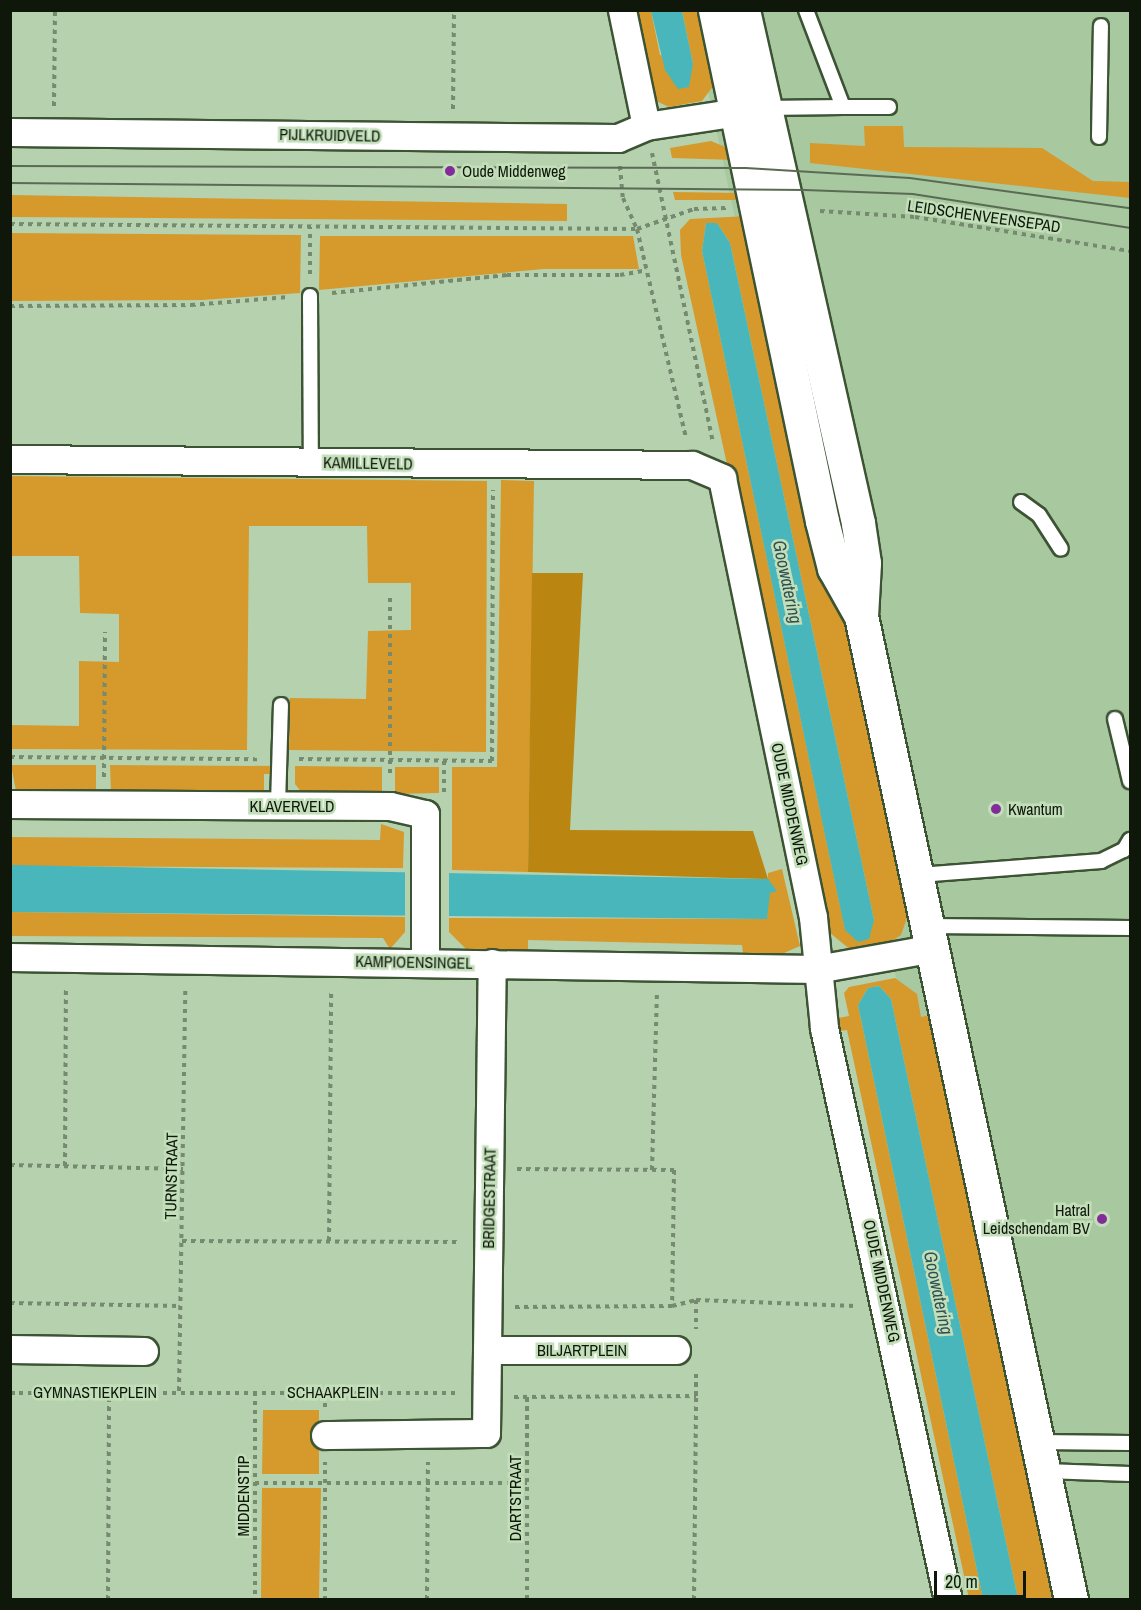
<!DOCTYPE html>
<html>
<head>
<meta charset="utf-8">
<style>
  body { margin:0 }
  #map { position:relative; width:1141px; height:1610px; overflow:hidden; background:#b6d1ae; font-family:"Archivo Narrow",sans-serif }
  div>[style] { position:absolute }
  [style*='--x'] { left:calc(var(--x)*1px); top:calc(var(--y)*1px); width:calc(var(--w)*1px); rotate:calc(var(--a)*1deg) }
  .built>* { inset:0; background:#a8c89f }
  .green>* { inset:0; background:#d59a2b }
  .forest>* { inset:0; background:#bb8512 }
  .water>* { inset:0; background:#48b6ba }
  .pier>* { inset:0; background:#b6d1ae }
  .path>* { height:4px; margin-top:-2px; transform-origin:0; background:repeating-linear-gradient(90deg,#758a6f 0 4.5px,transparent 0 9px) }
  .roads { filter:drop-shadow(2px 0 #3c5334) drop-shadow(-2px 0 #3c5334) drop-shadow(0 2px #3c5334) drop-shadow(0 -2px #3c5334) }
  .service>* { height:14px; margin:-7px; padding:0 7px; transform-origin:7px; border-radius:7px; background:#fff }
  .minor>* { height:27px; margin:-13.5px; padding:0 13.5px; transform-origin:13.5px; border-radius:13.5px; background:#fff }
  .tertiary>* { height:33px; margin:-16.5px; padding:0 16.5px; transform-origin:16.5px; border-radius:16.5px; background:#fff }
  .tram>* { height:1.5px; margin:-0.75px; padding:0 0.75px; transform-origin:0.75px; border-radius:0.75px; background:#5a6b54 }
  .dots>* { width:16px; height:16px; translate:-50% -50%; box-sizing:border-box; border:3px solid #c3dfba; border-radius:50% }
  span { translate:-50% -50%; white-space:nowrap; text-align:center; line-height:1.15; -webkit-text-stroke:5px #c3dfba; paint-order:stroke }
  .street-label { font-size:16px; color:#0e170a }
  .poi-label { font-size:16px; color:#0e170a }
  .left { translate:0 -50%; text-align:left }
  .right { translate:-100% -50%; text-align:right }
  .water-label { font-size:18px; color:#2f5051; font-style:italic }
  .frame { position:absolute; inset:0; border:12px solid #0e170a; pointer-events:none }
  .scale { position:absolute; left:934px; top:1571px; width:92px; height:27px; box-sizing:border-box; border:3px solid #0e170a; border-top:0; padding-left:8px; font-size:18px; line-height:21px; white-space:nowrap; color:#0e170a; -webkit-text-stroke:4px #c3dfba; paint-order:stroke }
</style>
</head>
<body>
<div id="map">
  <div class="built">
    <i style="clip-path:polygon(691px 11px,1130px 11px,1130px 1599px,1028px 1599px)"></i>
  </div>
  <div class="green">
    <i style="clip-path:polygon(632px 11px,651px 11px,660px 55px,693px 64px,682px 11px,708px 11px,717px 81px,702px 101px,669px 107px,656px 101px)"></i>
    <i style="clip-path:polygon(864px 126px,903px 126px,904px 147px,1042px 148px,1093px 181px,1130px 182px,1130px 198px,810px 163px,810px 143px,865px 146px)"></i>
    <i style="clip-path:polygon(711px 141px,730px 149px,735px 160px,672px 158px,670px 148px)"></i>
    <i style="clip-path:polygon(673px 192px,743px 193px,745px 200px,675px 200px)"></i>
    <i style="clip-path:polygon(11px 195px,567px 204px,567px 221px,11px 217px)"></i>
    <i style="clip-path:polygon(evenodd,748px 216px,848px 620px,907px 918px,901px 935px,885px 945px,852px 951px,830px 933px,681px 255px,680px 230px,690px 219px,748px 216px,706px 223px,717px 223px,730px 243px,874px 920px,858px 941px,845px 929px,702px 251px,706px 223px)"></i>
    <i style="clip-path:polygon(11px 233px,301px 235px,300px 293px,202px 300px,11px 301px)"></i>
    <i style="clip-path:polygon(320px 236px,633px 236px,639px 269px,544px 269px,319px 290px)"></i>
    <i style="clip-path:polygon(11px 476px,487px 481px,486px 752px,289px 750px,290px 698px,366px 699px,368px 631px,411px 630px,411px 583px,368px 583px,367px 526px,249px 526px,247px 750px,11px 749px,11px 725px,79px 726px,79px 661px,119px 662px,119px 614px,80px 613px,79px 556px,11px 556px)"></i>
    <i style="clip-path:polygon(501px 480px,534px 481px,528px 872px,452px 870px,452px 767px,497px 767px)"></i>
    <i style="clip-path:polygon(11px 765px,96px 765px,96px 791px,16px 791px)"></i>
    <i style="clip-path:polygon(110px 765px,275px 766px,275px 774px,264px 774px,264px 793px,111px 792px)"></i>
    <i style="clip-path:polygon(295px 766px,382px 767px,382px 794px,302px 793px,295px 784px)"></i>
    <i style="clip-path:polygon(395px 767px,439px 767px,439px 793px,395px 794px)"></i>
    <i style="clip-path:polygon(381px 824px,404px 832px,403px 868px,11px 866px,11px 837px,380px 840px)"></i>
    <i style="clip-path:polygon(782px 869px,800px 946px,784px 953px,743px 953px,742px 945px,528px 940px,528px 950px,467px 950px,449px 932px,449px 918px,767px 919px,768px 873px)"></i>
    <i style="clip-path:polygon(11px 912px,405px 917px,405px 932px,390px 949px,383px 938px,11px 936px)"></i>
    <i style="clip-path:polygon(895px 978px,917px 994px,921px 1017px,930px 1015px,1054px 1599px,1018px 1599px,891px 999px,879px 986px,868px 988px,858px 1005px,983px 1599px,969px 1599px,847px 1030px,840px 1031px,838px 1018px,849px 1016px,844px 993px,849px 987px)"></i>
    <i style="clip-path:polygon(263px 1410px,319px 1410px,319px 1474px,262px 1474px)"></i>
    <i style="clip-path:polygon(262px 1488px,321px 1488px,319px 1599px,261px 1599px)"></i>
  </div>
  <div class="forest">
    <i style="clip-path:polygon(532px 573px,583px 573px,570px 830px,753px 831px,768px 879px,528px 872px)"></i>
  </div>
  <div class="water">
    <i style="clip-path:polygon(651px 11px,682px 11px,693px 64px,689px 87px,678px 89px,665px 70px)"></i>
    <i style="clip-path:polygon(706px 223px,717px 223px,730px 243px,874px 920px,869px 939px,858px 942px,845px 930px,702px 251px)"></i>
    <i style="clip-path:polygon(11px 865px,768px 879px,777px 891px,770px 893px,767px 919px,11px 912px)"></i>
    <i style="clip-path:polygon(879px 986px,891px 999px,1018px 1599px,983px 1599px,858px 1005px,868px 988px)"></i>
  </div>
  <div class="pier">
    <i style="clip-path:polygon(405px 865px,449px 867px,449px 921px,405px 920px)"></i>
  </div>
  <div class="path">
    <i style="--x:54;--y:106;--w:96;--a:-89.4"></i>
    <i style="--x:453;--y:109;--w:99;--a:-89.4"></i>
    <i style="--x:652;--y:153;--w:296;--a:78.1"></i>
    <i style="--x:620;--y:166;--w:32;--a:85"></i>
    <i style="--x:623;--y:198;--w:34;--a:66"></i>
    <i style="--x:637;--y:229;--w:215;--a:76.8"></i>
    <i style="--x:820;--y:211;--w:95;--a:3.6"></i>
    <i style="--x:915;--y:217;--w:218;--a:9"></i>
    <i style="--x:10;--y:224;--w:627;--a:0.46"></i>
    <i style="--x:637;--y:229;--w:60;--a:-19.3"></i>
    <i style="--x:694;--y:209;--w:32;--a:-2"></i>
    <i style="--x:310;--y:274;--w:47;--a:-90"></i>
    <i style="--x:332;--y:293;--w:176;--a:-5.9"></i>
    <i style="--x:507;--y:275;--w:113;--a:0"></i>
    <i style="--x:620;--y:275;--w:27;--a:-10"></i>
    <i style="--x:10;--y:306;--w:181;--a:-0.3"></i>
    <i style="--x:191;--y:305;--w:98;--a:-4.7"></i>
    <i style="--x:390;--y:598;--w:180;--a:90"></i>
    <i style="--x:10;--y:757;--w:249;--a:0.5"></i>
    <i style="--x:299;--y:759;--w:193;--a:0.6"></i>
    <i style="--x:492;--y:761;--w:271;--a:-89.8"></i>
    <i style="--x:444;--y:761;--w:32;--a:90"></i>
    <i style="--x:104;--y:777;--w:145;--a:-89.6"></i>
    <i style="--x:10;--y:1165;--w:173;--a:1.3"></i>
    <i style="--x:65;--y:1166;--w:179;--a:-89.7"></i>
    <i style="--x:517;--y:1169;--w:157;--a:0.4"></i>
    <i style="--x:674;--y:1170;--w:136;--a:90.8"></i>
    <i style="--x:652;--y:1170;--w:176;--a:-88.4"></i>
    <i style="--x:182;--y:1241;--w:279;--a:0.2"></i>
    <i style="--x:329;--y:1241;--w:251;--a:-89.5"></i>
    <i style="--x:696;--y:1300;--w:29;--a:90"></i>
    <i style="--x:10;--y:1303;--w:169;--a:1"></i>
    <i style="--x:515;--y:1307;--w:157;--a:-0.4"></i>
    <i style="--x:672;--y:1306;--w:25;--a:-14"></i>
    <i style="--x:696;--y:1300;--w:159;--a:2.2"></i>
    <i style="--x:179;--y:1391;--w:403;--a:-89.1"></i>
    <i style="--x:255;--y:1392;--w:208;--a:90"></i>
    <i style="--x:10;--y:1393;--w:450;--a:0"></i>
    <i style="--x:514;--y:1397;--w:182;--a:-0.3"></i>
    <i style="--x:696;--y:1396;--w:26;--a:-90"></i>
    <i style="--x:527;--y:1397;--w:203;--a:90"></i>
    <i style="--x:325;--y:1407;--w:14;--a:-90"></i>
    <i style="--x:255;--y:1483;--w:272;--a:0"></i>
    <i style="--x:108;--y:1600;--w:207;--a:-89.7"></i>
    <i style="--x:325;--y:1600;--w:138;--a:-90"></i>
    <i style="--x:427;--y:1600;--w:138;--a:-89.6"></i>
    <i style="--x:694;--y:1600;--w:204;--a:-89.4"></i>
  </div>
  <div class="roads">
    <div class="service">
      <i style="--x:843;--y:107;--w:46;--a:0"></i>
      <i style="--x:764;--y:108;--w:79;--a:-0.7"></i>
      <i style="--x:843;--y:107;--w:104;--a:-110.9"></i>
      <i style="--x:1099;--y:137;--w:111;--a:-89"></i>
      <i style="--x:310;--y:296;--w:166;--a:89.7"></i>
      <i style="--x:1021;--y:502;--w:22;--a:36"></i>
      <i style="--x:1039;--y:515;--w:40;--a:57.1"></i>
      <i style="--x:1115;--y:719;--w:64;--a:76.4"></i>
      <i style="--x:278;--y:805;--w:100;--a:-88.3"></i>
      <i style="--x:919;--y:875;--w:183;--a:-4.4"></i>
      <i style="--x:1101;--y:861;--w:25;--a:-26"></i>
      <i style="--x:1124;--y:850;--w:12;--a:-59"></i>
      <i style="--x:930;--y:926;--w:200;--a:0.6"></i>
      <i style="--x:1039;--y:1442;--w:91;--a:0.6"></i>
      <i style="--x:1045;--y:1471;--w:85;--a:2"></i>
    </div>
    <div class="minor">
      <i style="--x:622;--y:10;--w:118;--a:78.3"></i>
      <i style="--x:10;--y:132;--w:608;--a:0.57"></i>
      <i style="--x:618;--y:138;--w:30;--a:-23"></i>
      <i style="--x:646;--y:126;--w:112;--a:-8.7"></i>
      <i style="--x:10;--y:459;--w:682;--a:0.5"></i>
      <i style="--x:692;--y:465;--w:33;--a:23"></i>
      <i style="--x:722;--y:478;--w:448;--a:78.3"></i>
      <i style="--x:813;--y:917;--w:112;--a:84.3"></i>
      <i style="--x:824;--y:1028;--w:585;--a:77.77"></i>
      <i style="--x:10;--y:804;--w:380;--a:0.3"></i>
      <i style="--x:390;--y:806;--w:36;--a:13"></i>
      <i style="--x:425;--y:814;--w:148;--a:90"></i>
      <i style="--x:10;--y:957;--w:807;--a:0.85"></i>
      <i style="--x:817;--y:969;--w:119;--a:-10.2"></i>
      <i style="--x:10;--y:1349;--w:134;--a:0.9"></i>
      <i style="--x:487;--y:1350;--w:189;--a:0"></i>
      <i style="--x:325;--y:1435;--w:161;--a:-0.7"></i>
      <i style="--x:486;--y:1433;--w:470;--a:-89.3"></i>
    </div>
    <div class="tertiary">
      <i style="--x:715;--y:10;--w:522;--a:78.17"></i>
      <i style="--x:822;--y:521;--w:49;--a:75.7"></i>
      <i style="--x:834;--y:568;--w:55;--a:60.6"></i>
      <i style="--x:743;--y:10;--w:526;--a:77.36"></i>
      <i style="--x:858;--y:523;--w:40;--a:81.5"></i>
      <i style="--x:864;--y:563;--w:53;--a:93.2"></i>
      <i style="--x:861;--y:616;--w:1006;--a:77.95"></i>
    </div>
  </div>
  <div class="tram">
    <i style="--x:10;--y:166;--w:736;--a:0.16"></i>
    <i style="--x:746;--y:168;--w:164;--a:3.5"></i>
    <i style="--x:910;--y:178;--w:222;--a:7.8"></i>
    <i style="--x:10;--y:183;--w:795;--a:0.5"></i>
    <i style="--x:805;--y:190;--w:108;--a:2.1"></i>
    <i style="--x:913;--y:194;--w:220;--a:8.9"></i>
  </div>
  <div class="dots">
    <i style="left:450px;top:171px;background:#832c99"></i>
    <i style="left:996px;top:809px;background:#832c99"></i>
    <i style="left:1102px;top:1219px;background:#832c99"></i>
  </div>
  <div class="street-label">
    <span style="left:330px;top:135px;rotate:1deg">PIJLKRUIDVELD</span>
    <span style="left:984px;top:216px;rotate:8deg">LEIDSCHENVEENSEPAD</span>
    <span style="left:368px;top:463px;rotate:1deg">KAMILLEVELD</span>
    <span style="left:790px;top:804px;rotate:78deg">OUDE MIDDENWEG</span>
    <span style="left:292px;top:806px">KLAVERVELD</span>
    <span style="left:414px;top:962px;rotate:1deg">KAMPIOENSINGEL</span>
    <span style="left:171px;top:1176px;rotate:-89deg">TURNSTRAAT</span>
    <span style="left:489px;top:1198px;rotate:-89deg">BRIDGESTRAAT</span>
    <span style="left:882px;top:1281px;rotate:78deg">OUDE MIDDENWEG</span>
    <span style="left:582px;top:1350px">BILJARTPLEIN</span>
    <span style="left:95px;top:1392px">GYMNASTIEKPLEIN</span>
    <span style="left:333px;top:1392px">SCHAAKPLEIN</span>
    <span style="left:243px;top:1496px;rotate:-90deg">MIDDENSTIP</span>
    <span style="left:515px;top:1498px;rotate:-90deg">DARTSTRAAT</span>
  </div>
  <div class="poi-label">
    <span class="left" style="left:462px;top:171px">Oude Middenweg</span>
    <span class="left" style="left:1008px;top:809px">Kwantum</span>
    <span class="right" style="left:1090px;top:1219px">Hatral<br>Leidschendam BV</span>
  </div>
  <div class="water-label">
    <span style="left:787px;top:582px;rotate:78deg">Goowatering</span>
    <span style="left:938px;top:1293px;rotate:78deg">Goowatering</span>
  </div>
  <div class="frame"></div>
  <div class="scale">20 m</div>
</div>
</body>
</html>
